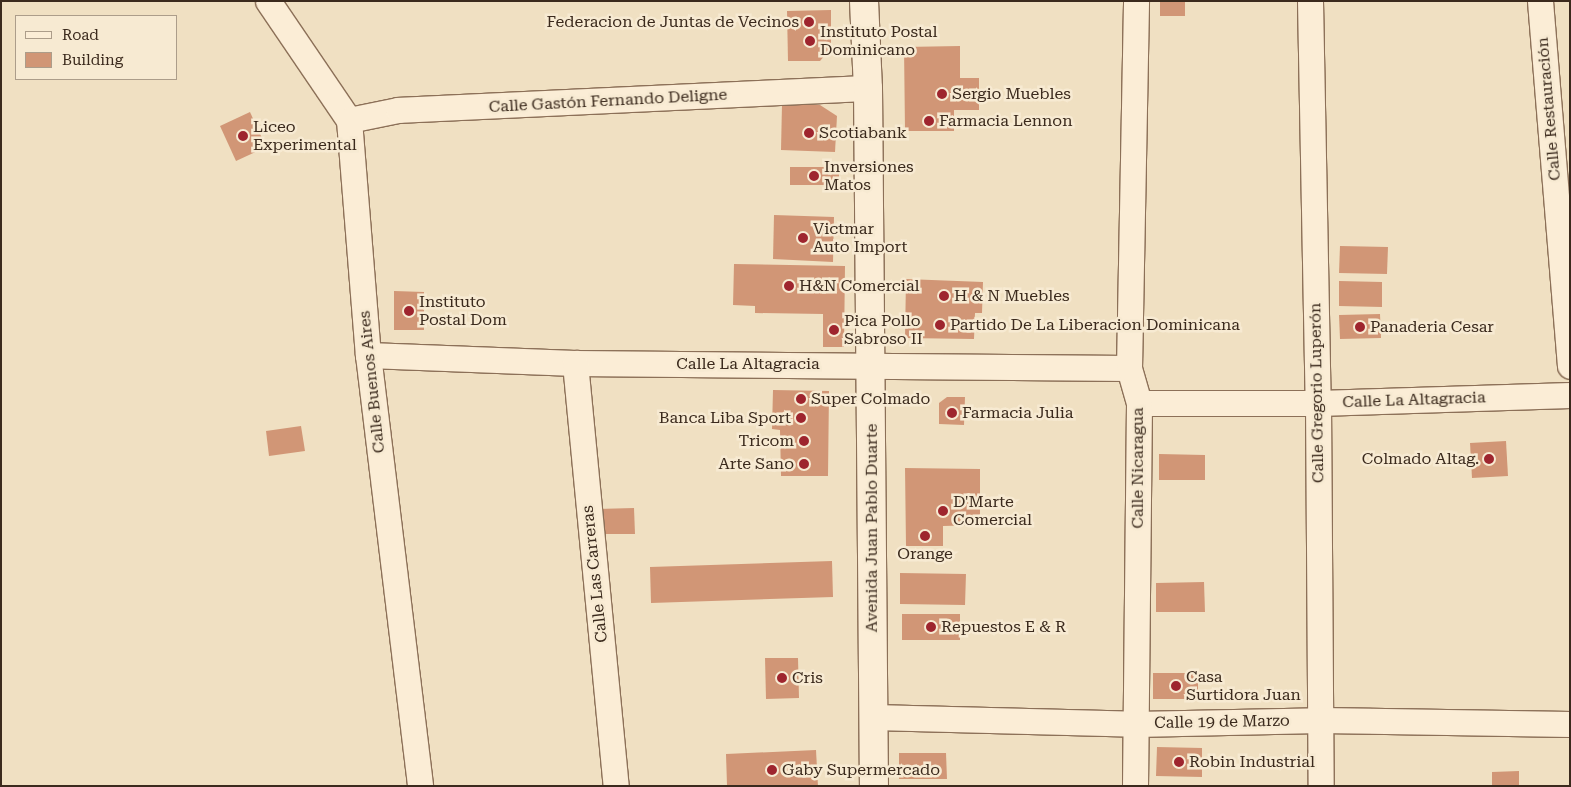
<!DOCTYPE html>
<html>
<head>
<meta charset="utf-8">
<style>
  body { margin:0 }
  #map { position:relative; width:1571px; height:787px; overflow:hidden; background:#f0e0c2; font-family:"Roboto Serif",serif }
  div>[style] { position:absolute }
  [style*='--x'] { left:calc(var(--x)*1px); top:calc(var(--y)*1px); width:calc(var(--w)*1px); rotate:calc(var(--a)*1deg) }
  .building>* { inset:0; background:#d19676 }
  .roads { filter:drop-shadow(1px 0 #8c7058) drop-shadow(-1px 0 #8c7058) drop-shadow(0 1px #8c7058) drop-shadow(0 -1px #8c7058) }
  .minor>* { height:25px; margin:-12.5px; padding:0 12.5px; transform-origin:12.5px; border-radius:12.5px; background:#fbedd6 }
  .secondary>* { height:28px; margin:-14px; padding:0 14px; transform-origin:14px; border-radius:14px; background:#fbedd6 }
  .dots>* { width:14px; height:14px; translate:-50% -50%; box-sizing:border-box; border:2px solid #f7ead2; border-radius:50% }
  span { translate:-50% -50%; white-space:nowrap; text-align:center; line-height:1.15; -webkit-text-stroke:5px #f7ead2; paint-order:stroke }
  .poi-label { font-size:16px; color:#3b2a1d }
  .right { translate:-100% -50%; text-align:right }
  .left { translate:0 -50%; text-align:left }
  .street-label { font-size:16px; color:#3b2a1d }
  .frame { position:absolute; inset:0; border:2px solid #3b2a1d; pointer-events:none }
  .legend { position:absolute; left:15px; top:15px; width:162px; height:65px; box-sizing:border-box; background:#f7ead2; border:1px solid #ac9d8a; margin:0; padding:6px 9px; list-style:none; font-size:15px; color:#3b2a1d }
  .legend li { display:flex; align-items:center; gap:10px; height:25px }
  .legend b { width:25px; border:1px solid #ac9d8a }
</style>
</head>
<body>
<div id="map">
  <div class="building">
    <i style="clip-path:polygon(1160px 1px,1185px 1px,1185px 16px,1160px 16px)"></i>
    <i style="clip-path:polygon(831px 10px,831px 48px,820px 61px,788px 61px,787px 11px)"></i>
    <i style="clip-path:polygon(960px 46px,960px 78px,979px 78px,979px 110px,954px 110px,954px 131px,905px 131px,904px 47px)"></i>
    <i style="clip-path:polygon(782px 104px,820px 105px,837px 116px,835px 152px,781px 150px)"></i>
    <i style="clip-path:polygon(250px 112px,266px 147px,236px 161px,220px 126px)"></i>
    <i style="clip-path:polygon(790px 167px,839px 167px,839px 185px,790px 185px)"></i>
    <i style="clip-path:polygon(774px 215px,834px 217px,833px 262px,773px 259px)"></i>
    <i style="clip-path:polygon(1340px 246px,1388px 247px,1387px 274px,1339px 273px)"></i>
    <i style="clip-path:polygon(734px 264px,845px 266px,844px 347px,823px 347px,823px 314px,755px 313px,755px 306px,733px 305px)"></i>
    <i style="clip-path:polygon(906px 279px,983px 282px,982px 313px,975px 313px,974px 339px,905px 338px)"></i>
    <i style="clip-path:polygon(1339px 281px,1382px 282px,1382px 307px,1339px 306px)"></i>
    <i style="clip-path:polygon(394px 291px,424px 292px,424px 330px,394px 330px)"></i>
    <i style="clip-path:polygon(1380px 314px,1381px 338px,1340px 339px,1339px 315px)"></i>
    <i style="clip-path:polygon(773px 390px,829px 391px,828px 476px,781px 476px,780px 430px,772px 429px)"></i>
    <i style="clip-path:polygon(947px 397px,965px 397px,964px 425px,939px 424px,939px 403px)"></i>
    <i style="clip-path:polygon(301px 426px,305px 451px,269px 456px,266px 431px)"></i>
    <i style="clip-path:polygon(1506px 441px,1508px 476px,1472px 478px,1470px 443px)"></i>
    <i style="clip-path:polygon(1159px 454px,1205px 455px,1205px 480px,1159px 480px)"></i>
    <i style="clip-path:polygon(905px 468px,980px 469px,980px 525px,943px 526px,943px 546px,906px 546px)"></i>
    <i style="clip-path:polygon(634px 508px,635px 534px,597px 534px,597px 509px)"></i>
    <i style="clip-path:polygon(832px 561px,833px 597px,651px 603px,650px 567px)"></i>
    <i style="clip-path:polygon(900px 573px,966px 574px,965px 605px,900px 604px)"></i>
    <i style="clip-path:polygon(1204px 582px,1205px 612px,1156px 612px,1156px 583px)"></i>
    <i style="clip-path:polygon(902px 614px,960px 614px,960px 640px,902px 640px)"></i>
    <i style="clip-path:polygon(765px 658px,798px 658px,799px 698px,766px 699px)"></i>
    <i style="clip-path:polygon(1153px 673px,1198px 673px,1198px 699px,1153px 699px)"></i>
    <i style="clip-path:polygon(1157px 747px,1202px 748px,1202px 777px,1156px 776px)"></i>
    <i style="clip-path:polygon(816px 750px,818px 786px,727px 786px,726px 754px)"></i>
    <i style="clip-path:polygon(899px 753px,946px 753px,947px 779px,899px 779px)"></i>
    <i style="clip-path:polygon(1519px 771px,1519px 786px,1492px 786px,1492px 772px)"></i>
  </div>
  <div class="roads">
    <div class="minor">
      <i style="--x:268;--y:1;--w:144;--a:55.8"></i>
      <i style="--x:349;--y:120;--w:236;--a:85.4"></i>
      <i style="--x:368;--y:355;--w:434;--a:83.1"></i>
      <i style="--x:1310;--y:1;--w:402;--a:88.9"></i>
      <i style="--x:1318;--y:403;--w:383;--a:89.6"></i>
      <i style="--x:1540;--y:1;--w:366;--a:85.3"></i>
      <i style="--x:349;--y:120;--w:50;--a:-11.5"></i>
      <i style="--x:398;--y:110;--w:471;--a:-2.7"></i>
      <i style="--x:368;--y:355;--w:207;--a:2.2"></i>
      <i style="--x:575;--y:363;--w:554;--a:0.52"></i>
      <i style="--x:575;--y:363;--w:425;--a:84.5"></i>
      <i style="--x:1139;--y:403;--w:179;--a:0"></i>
      <i style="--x:1318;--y:403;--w:252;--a:-1.8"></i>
      <i style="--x:873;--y:717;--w:262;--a:1.5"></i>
      <i style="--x:1135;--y:724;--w:185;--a:-1.2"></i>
      <i style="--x:1320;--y:720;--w:250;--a:0.9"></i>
      <i style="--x:1135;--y:786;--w:383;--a:-89.4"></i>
      <i style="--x:1139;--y:403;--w:36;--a:-106"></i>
      <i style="--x:1129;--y:368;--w:367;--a:-88.9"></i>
    </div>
    <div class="secondary">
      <i style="--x:864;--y:1;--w:87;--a:87.4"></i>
      <i style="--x:868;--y:88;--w:698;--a:89.51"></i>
    </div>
  </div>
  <div class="dots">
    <i style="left:809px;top:22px;background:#9e252e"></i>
    <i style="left:810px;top:41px;background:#9e252e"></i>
    <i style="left:942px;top:94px;background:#9e252e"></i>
    <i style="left:929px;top:121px;background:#9e252e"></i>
    <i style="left:809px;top:133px;background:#9e252e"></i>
    <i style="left:243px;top:136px;background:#9e252e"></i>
    <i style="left:814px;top:176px;background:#9e252e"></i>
    <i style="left:803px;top:238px;background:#9e252e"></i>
    <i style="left:789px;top:286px;background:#9e252e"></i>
    <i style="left:944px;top:296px;background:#9e252e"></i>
    <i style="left:409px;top:311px;background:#9e252e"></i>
    <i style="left:940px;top:325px;background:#9e252e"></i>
    <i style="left:1360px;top:327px;background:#9e252e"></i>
    <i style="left:834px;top:330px;background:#9e252e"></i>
    <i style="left:801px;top:399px;background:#9e252e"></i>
    <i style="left:952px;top:413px;background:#9e252e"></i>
    <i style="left:801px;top:418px;background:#9e252e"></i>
    <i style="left:804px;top:441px;background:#9e252e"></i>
    <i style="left:1489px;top:459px;background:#9e252e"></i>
    <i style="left:804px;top:464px;background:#9e252e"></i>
    <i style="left:943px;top:511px;background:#9e252e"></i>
    <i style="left:925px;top:536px;background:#9e252e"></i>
    <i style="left:931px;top:627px;background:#9e252e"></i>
    <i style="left:782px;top:678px;background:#9e252e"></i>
    <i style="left:1176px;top:686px;background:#9e252e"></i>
    <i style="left:1179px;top:762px;background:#9e252e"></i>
    <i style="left:772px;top:770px;background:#9e252e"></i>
  </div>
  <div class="poi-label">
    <span class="right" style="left:799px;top:22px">Federacion de Juntas de Vecinos</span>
    <span class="left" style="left:820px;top:41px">Instituto Postal<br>Dominicano</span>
    <span class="left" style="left:952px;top:94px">Sergio Muebles</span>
    <span class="left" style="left:939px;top:121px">Farmacia Lennon</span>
    <span class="left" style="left:253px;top:136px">Liceo<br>Experimental</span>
    <span class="left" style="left:819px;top:133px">Scotiabank</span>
    <span class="left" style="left:824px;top:176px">Inversiones<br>Matos</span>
    <span class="left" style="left:813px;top:238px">Victmar<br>Auto Import</span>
    <span class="left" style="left:799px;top:286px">H&amp;N Comercial</span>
    <span class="left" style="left:954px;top:296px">H &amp; N Muebles</span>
    <span class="left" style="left:419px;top:311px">Instituto<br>Postal Dom</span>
    <span class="left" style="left:844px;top:330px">Pica Pollo<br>Sabroso II</span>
    <span class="left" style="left:950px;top:325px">Partido De La Liberacion Dominicana</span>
    <span class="left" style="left:1370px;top:327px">Panaderia Cesar</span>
    <span class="left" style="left:811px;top:399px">Super Colmado</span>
    <span class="left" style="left:962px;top:413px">Farmacia Julia</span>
    <span class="right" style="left:791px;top:418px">Banca Liba Sport</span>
    <span class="right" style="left:794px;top:441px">Tricom</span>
    <span class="right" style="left:1479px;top:459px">Colmado Altag.</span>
    <span class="right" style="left:794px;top:464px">Arte Sano</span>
    <span class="left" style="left:953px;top:511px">D'Marte<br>Comercial</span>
    <span style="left:925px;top:554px">Orange</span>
    <span class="left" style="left:941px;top:627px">Repuestos E &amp; R</span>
    <span class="left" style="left:1186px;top:686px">Casa<br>Surtidora Juan</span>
    <span class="left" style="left:792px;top:678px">Cris</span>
    <span class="left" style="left:1189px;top:762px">Robin Industrial</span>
    <span class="left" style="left:782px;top:770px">Gaby Supermercado</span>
  </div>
  <div class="street-label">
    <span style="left:608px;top:101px;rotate:-3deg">Calle Gastón Fernando Deligne</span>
    <span style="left:1549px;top:109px;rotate:-95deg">Calle Restauración</span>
    <span style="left:748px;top:364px">Calle La Altagracia</span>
    <span style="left:372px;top:382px;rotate:-96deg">Calle Buenos Aires</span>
    <span style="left:1317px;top:393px;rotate:-91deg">Calle Gregorio Luperón</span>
    <span style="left:1414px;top:400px;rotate:-2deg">Calle La Altagracia</span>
    <span style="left:1138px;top:468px;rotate:-90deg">Calle Nicaragua</span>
    <span style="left:872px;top:528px;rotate:-90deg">Avenida Juan Pablo Duarte</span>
    <span style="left:595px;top:574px;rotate:-96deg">Calle Las Carreras</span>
    <span style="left:1222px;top:722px;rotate:-1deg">Calle 19 de Marzo</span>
  </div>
  <div class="frame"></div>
  <ul class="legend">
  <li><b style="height:6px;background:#fbedd6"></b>Road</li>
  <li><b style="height:14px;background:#d19676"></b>Building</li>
  </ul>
</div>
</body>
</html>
